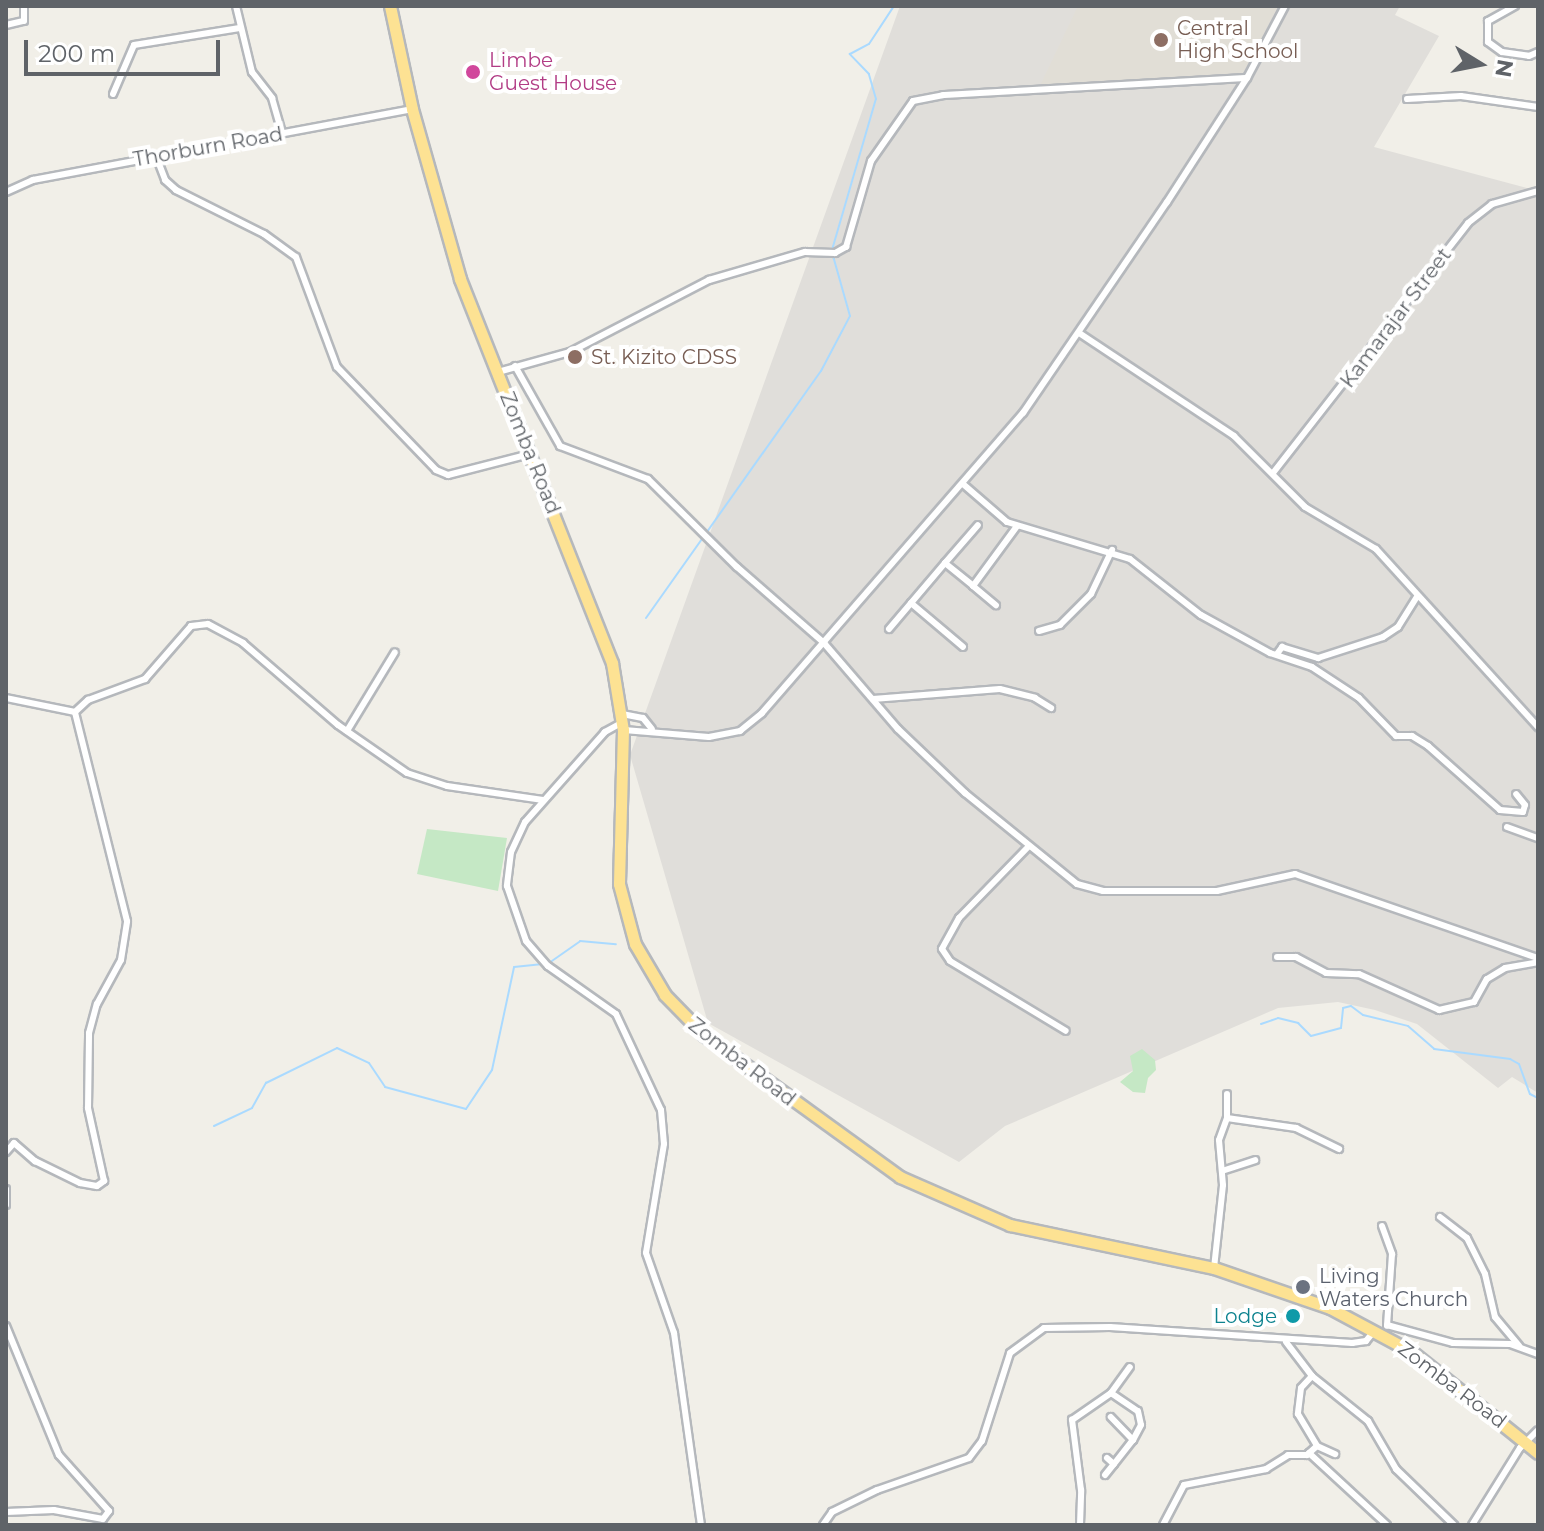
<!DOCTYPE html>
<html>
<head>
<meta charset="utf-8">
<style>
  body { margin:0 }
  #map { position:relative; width:1544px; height:1531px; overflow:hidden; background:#f1efe8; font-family:Montserrat,sans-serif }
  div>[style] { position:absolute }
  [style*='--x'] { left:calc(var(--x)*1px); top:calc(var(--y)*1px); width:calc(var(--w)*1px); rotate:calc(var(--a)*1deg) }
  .industrial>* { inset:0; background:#e0deda }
  .education>* { inset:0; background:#e1ded6 }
  .green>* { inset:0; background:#c5e8c5 }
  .stream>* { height:2px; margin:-1px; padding:0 1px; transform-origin:1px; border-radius:1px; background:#aadaff }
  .roads { filter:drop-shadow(2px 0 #b5b8bc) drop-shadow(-2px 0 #b5b8bc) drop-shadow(0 2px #b5b8bc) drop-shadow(0 -2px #b5b8bc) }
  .street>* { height:6px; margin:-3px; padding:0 3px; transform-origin:3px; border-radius:3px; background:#fff }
  .highway>* { height:11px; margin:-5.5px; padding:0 5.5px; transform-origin:5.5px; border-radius:5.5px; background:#fde293 }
  .dots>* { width:22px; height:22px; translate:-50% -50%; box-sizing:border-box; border:4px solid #fff; border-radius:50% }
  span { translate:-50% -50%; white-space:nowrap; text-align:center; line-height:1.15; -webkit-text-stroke:8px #fff; paint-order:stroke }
  .education-label { font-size:20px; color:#785e54 }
  .left { translate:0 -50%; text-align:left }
  .hotel-label { font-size:20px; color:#b23c85 }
  .street-label { font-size:20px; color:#5f6368 }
  .worship-label { font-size:20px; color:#5b616d }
  .culture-label { font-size:20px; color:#0d838f }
  .right { translate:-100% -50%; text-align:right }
  .frame { position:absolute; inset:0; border:8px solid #5f6368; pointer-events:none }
  .north { position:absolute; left:1440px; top:24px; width:80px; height:80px; -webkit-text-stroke:6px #fff; paint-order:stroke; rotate:100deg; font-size:22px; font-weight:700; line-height:32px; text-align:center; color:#5f6368 }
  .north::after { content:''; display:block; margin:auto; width:28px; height:36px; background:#5f6368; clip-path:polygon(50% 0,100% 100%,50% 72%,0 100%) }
  .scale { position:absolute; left:24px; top:40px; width:196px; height:36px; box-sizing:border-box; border:4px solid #5f6368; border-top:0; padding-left:10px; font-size:24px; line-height:28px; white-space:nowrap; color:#5f6368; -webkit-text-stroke:6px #fff; paint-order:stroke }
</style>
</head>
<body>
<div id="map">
  <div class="industrial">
    <i style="clip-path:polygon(900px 6px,1400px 6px,1395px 15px,1439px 36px,1374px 147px,1538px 191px,1538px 1093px,1512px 1077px,1498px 1088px,1417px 1024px,1375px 1010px,1338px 1002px,1278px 1008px,1005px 1126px,959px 1162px,708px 1023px,630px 755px)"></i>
  </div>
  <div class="education">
    <i style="clip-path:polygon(1078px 6px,1278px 6px,1242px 75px,1037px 92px)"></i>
  </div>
  <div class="green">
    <i style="clip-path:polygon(427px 829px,507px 838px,498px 891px,417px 874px)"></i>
    <i style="clip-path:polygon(1142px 1049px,1155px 1060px,1156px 1070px,1148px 1078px,1145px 1093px,1133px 1092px,1120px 1082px,1133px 1071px,1130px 1056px)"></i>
  </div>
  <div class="stream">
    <i style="--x:832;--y:250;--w:157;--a:-73.8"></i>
    <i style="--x:876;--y:99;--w:26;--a:-106"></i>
    <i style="--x:869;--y:74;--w:28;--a:-134"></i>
    <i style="--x:850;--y:54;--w:21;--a:-28"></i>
    <i style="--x:869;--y:44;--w:45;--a:-56.7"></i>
    <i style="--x:646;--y:618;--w:303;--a:-54.7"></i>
    <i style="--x:821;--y:371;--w:62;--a:-62.2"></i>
    <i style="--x:850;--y:316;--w:62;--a:-105.8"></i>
    <i style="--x:549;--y:963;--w:38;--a:-35"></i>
    <i style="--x:580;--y:941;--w:36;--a:5"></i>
    <i style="--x:1261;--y:1024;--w:18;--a:-19"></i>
    <i style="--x:1278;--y:1018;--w:21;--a:14"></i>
    <i style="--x:1298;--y:1023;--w:18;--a:45"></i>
    <i style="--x:1311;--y:1036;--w:31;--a:-15"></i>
    <i style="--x:1341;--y:1028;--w:20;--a:-84"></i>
    <i style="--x:1343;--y:1008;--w:8;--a:-14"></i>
    <i style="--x:1351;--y:1006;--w:15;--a:37"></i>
    <i style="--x:1363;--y:1015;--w:46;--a:13.7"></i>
    <i style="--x:1408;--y:1026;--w:35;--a:41"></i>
    <i style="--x:1434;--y:1049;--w:77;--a:7.5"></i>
    <i style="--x:1510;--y:1059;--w:10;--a:29"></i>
    <i style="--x:1519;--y:1064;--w:32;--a:70"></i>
    <i style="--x:1530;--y:1094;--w:9;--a:27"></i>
    <i style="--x:214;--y:1126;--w:42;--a:-25.3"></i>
    <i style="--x:252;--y:1108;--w:29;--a:-61"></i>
    <i style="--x:266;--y:1083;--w:79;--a:-26.2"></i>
    <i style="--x:337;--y:1048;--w:35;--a:25"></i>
    <i style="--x:369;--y:1063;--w:29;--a:56"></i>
    <i style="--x:385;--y:1087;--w:84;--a:15.2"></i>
    <i style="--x:466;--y:1109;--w:47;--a:-56.3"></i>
    <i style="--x:492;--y:1070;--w:105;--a:-77.9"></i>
    <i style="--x:514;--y:967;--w:29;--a:-6"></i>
  </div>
  <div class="roads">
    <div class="street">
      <i style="--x:236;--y:6;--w:68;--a:76.4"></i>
      <i style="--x:252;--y:72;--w:33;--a:52"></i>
      <i style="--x:272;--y:98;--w:36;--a:74"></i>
      <i style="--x:1515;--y:6;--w:31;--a:151"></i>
      <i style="--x:1488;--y:21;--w:21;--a:90"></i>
      <i style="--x:1488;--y:42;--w:17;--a:36"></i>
      <i style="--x:1502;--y:52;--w:27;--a:8"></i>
      <i style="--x:1529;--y:56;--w:10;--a:-24"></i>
      <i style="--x:6;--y:25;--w:18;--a:-13"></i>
      <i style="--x:24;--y:21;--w:15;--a:-90"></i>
      <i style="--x:113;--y:94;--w:53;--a:-66.8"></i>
      <i style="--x:134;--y:45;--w:107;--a:-9.1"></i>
      <i style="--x:1407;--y:99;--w:54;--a:-3.2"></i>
      <i style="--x:1461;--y:96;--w:78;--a:8.1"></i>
      <i style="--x:156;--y:156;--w:26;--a:69"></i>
      <i style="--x:165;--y:180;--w:15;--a:42"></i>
      <i style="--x:176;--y:190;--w:98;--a:26.6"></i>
      <i style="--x:264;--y:234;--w:39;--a:36"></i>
      <i style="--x:296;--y:257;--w:117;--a:69.6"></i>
      <i style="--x:337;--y:367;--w:143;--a:46.1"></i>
      <i style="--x:436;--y:470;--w:13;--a:23"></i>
      <i style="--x:448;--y:475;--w:85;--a:-14.4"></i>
      <i style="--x:6;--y:192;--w:30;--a:-24"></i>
      <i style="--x:33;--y:180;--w:386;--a:-10.6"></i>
      <i style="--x:1079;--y:333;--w:186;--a:33.6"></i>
      <i style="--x:1234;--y:436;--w:100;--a:45"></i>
      <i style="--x:1305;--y:507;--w:82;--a:30.6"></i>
      <i style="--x:1376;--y:549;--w:241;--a:47.7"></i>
      <i style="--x:515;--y:366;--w:92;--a:60.6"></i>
      <i style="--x:560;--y:446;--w:94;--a:20.6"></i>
      <i style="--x:648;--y:479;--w:125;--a:44.7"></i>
      <i style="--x:737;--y:567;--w:116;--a:41.1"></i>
      <i style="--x:824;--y:643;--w:113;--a:49.3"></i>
      <i style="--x:898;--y:729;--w:93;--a:43.7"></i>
      <i style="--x:965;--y:793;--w:144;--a:39.1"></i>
      <i style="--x:1077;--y:884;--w:27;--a:15"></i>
      <i style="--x:1103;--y:891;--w:114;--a:0"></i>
      <i style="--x:1217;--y:891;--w:80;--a:-12.3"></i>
      <i style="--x:1295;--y:874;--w:257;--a:19.1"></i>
      <i style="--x:498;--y:372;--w:75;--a:-15.5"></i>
      <i style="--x:570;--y:352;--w:157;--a:-27.4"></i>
      <i style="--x:709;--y:280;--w:100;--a:-16.3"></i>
      <i style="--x:805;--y:252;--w:30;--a:2"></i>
      <i style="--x:835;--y:253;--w:13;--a:-29"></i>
      <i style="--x:846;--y:247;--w:90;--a:-73.8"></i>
      <i style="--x:871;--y:161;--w:73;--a:-55"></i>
      <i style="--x:913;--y:101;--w:31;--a:-11"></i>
      <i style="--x:943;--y:95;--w:304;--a:-3.2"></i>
      <i style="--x:1273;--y:473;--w:317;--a:-52"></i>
      <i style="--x:1468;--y:223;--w:31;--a:-38"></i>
      <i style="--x:1492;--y:204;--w:48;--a:-15.8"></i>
      <i style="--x:963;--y:484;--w:58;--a:40.8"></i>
      <i style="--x:1007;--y:522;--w:128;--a:16.7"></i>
      <i style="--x:1130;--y:559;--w:90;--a:38.3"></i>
      <i style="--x:1201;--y:615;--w:79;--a:28.8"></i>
      <i style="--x:1270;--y:653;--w:44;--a:18.4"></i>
      <i style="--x:1312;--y:667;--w:56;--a:33.4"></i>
      <i style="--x:1359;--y:698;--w:53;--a:45.8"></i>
      <i style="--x:1396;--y:736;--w:16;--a:0"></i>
      <i style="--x:1412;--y:736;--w:19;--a:32"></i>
      <i style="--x:1428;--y:746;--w:96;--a:41.6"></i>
      <i style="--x:1500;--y:810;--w:23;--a:5"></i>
      <i style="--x:1523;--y:812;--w:7;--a:-74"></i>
      <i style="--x:1525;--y:805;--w:14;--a:-129"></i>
      <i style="--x:945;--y:563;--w:50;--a:-49"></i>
      <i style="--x:973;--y:586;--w:30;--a:40"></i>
      <i style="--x:911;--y:603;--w:68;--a:40.2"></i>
      <i style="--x:889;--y:629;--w:87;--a:-49.7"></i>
      <i style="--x:945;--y:563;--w:36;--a:39"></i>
      <i style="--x:973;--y:586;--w:74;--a:-53.7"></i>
      <i style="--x:1039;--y:631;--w:22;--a:-16"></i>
      <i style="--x:1060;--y:625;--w:44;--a:-45"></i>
      <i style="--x:1091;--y:594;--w:49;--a:-64.5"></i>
      <i style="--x:1277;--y:654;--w:9;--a:-54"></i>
      <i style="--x:1282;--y:647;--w:38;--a:17"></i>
      <i style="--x:1318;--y:658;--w:68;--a:-17.9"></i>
      <i style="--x:1383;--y:637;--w:18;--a:-34"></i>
      <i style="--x:1398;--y:627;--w:36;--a:-58"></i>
      <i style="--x:6;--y:698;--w:70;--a:11.5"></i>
      <i style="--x:873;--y:699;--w:127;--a:-4.5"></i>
      <i style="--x:1000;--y:689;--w:36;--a:14"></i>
      <i style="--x:1035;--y:698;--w:19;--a:32"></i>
      <i style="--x:622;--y:714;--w:21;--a:11"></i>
      <i style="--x:643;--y:718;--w:14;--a:51"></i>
      <i style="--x:623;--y:722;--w:21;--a:151"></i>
      <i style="--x:605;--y:732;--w:120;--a:131.6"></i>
      <i style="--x:525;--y:822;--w:33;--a:115"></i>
      <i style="--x:511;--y:852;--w:34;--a:97"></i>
      <i style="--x:507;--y:886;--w:58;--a:70.9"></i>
      <i style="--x:526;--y:941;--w:33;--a:49"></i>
      <i style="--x:548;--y:966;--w:83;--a:35.2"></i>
      <i style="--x:616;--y:1014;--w:106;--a:64.9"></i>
      <i style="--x:661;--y:1110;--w:34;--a:85"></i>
      <i style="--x:664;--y:1144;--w:110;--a:99.4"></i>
      <i style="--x:646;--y:1253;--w:85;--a:70.7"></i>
      <i style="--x:674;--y:1333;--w:194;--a:82"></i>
      <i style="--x:624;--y:730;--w:85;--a:4.7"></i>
      <i style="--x:709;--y:737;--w:32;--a:-11"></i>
      <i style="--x:740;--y:731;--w:28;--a:-39"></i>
      <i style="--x:762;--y:713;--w:398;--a:-49"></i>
      <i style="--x:1023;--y:413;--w:255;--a:-55.7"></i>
      <i style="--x:1167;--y:202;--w:148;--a:-57.2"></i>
      <i style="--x:1247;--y:78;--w:81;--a:-62.2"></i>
      <i style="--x:347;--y:731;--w:92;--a:-58.7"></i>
      <i style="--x:1507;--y:827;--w:33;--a:20"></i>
      <i style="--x:1028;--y:847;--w:99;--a:134.2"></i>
      <i style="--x:959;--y:918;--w:35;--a:119"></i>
      <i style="--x:942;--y:949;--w:14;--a:56"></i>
      <i style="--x:950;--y:961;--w:135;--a:31.1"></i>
      <i style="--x:1277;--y:957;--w:19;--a:0"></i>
      <i style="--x:1296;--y:957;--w:34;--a:28"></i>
      <i style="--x:1326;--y:973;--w:33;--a:2"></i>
      <i style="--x:1359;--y:974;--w:88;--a:24.2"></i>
      <i style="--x:1439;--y:1010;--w:36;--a:-13"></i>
      <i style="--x:1474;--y:1002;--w:26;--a:-61"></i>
      <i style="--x:1487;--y:979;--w:21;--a:-31"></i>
      <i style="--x:1505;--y:968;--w:34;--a:-10"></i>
      <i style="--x:1227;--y:1118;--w:24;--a:-90"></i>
      <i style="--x:6;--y:1152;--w:12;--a:-48"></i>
      <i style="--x:14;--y:1143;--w:28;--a:41"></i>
      <i style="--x:35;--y:1161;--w:50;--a:26.1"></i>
      <i style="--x:80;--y:1183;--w:17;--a:10"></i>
      <i style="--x:97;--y:1186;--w:9;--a:-36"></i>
      <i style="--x:104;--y:1181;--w:75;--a:-102.4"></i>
      <i style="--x:88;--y:1108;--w:75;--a:-89.2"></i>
      <i style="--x:89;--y:1033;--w:30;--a:-75"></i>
      <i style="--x:97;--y:1004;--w:50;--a:-61.4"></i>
      <i style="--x:121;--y:960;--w:39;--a:-81"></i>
      <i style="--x:127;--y:921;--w:215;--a:-104"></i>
      <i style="--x:75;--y:712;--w:18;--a:-43"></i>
      <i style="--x:88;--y:700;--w:61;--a:-20.2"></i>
      <i style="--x:145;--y:679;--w:70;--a:-49"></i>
      <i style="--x:191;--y:626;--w:17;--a:-7"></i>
      <i style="--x:208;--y:624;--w:40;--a:28"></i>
      <i style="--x:243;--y:643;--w:125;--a:40.8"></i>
      <i style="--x:338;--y:725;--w:84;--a:34.8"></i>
      <i style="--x:407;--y:773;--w:42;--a:18"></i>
      <i style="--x:447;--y:786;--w:97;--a:8.3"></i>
      <i style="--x:1222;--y:1171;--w:35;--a:-18"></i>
      <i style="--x:6;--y:1189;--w:16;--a:90"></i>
      <i style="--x:1440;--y:1217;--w:34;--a:38"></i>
      <i style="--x:1467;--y:1238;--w:40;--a:63.4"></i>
      <i style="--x:1485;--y:1274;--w:44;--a:76.9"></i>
      <i style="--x:1495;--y:1317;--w:38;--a:50"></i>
      <i style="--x:1382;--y:1226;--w:30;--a:70"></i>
      <i style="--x:1392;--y:1254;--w:72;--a:94"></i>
      <i style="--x:1214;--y:1268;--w:83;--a:-83.8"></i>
      <i style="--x:1223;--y:1185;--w:45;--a:-95.1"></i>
      <i style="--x:1219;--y:1140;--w:23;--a:-70"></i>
      <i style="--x:1227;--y:1118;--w:70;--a:8.2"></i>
      <i style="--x:1296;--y:1128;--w:48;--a:26"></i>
      <i style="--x:1387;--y:1325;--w:68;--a:15.3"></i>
      <i style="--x:1453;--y:1343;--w:57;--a:1"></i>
      <i style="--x:1510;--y:1344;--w:30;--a:20"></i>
      <i style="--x:6;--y:1326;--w:139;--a:67.7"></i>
      <i style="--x:59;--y:1455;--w:75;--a:48.2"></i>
      <i style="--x:109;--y:1511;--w:10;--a:127"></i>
      <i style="--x:103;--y:1519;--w:50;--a:-169.6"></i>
      <i style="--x:54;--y:1510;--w:48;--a:177.6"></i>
      <i style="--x:1286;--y:1342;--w:43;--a:52.6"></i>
      <i style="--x:1312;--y:1376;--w:72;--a:38.8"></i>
      <i style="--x:1368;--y:1421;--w:56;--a:59.7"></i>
      <i style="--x:1396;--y:1469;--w:81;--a:44"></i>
      <i style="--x:1312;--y:1376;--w:16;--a:133"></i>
      <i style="--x:1301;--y:1388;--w:26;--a:97"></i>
      <i style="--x:1298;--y:1414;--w:37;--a:59"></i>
      <i style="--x:1317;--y:1446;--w:20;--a:24"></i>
      <i style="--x:1111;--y:1393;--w:32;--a:34"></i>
      <i style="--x:1138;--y:1411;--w:14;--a:78"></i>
      <i style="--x:1141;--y:1425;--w:17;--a:118"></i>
      <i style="--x:1309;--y:1453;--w:106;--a:42.7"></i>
      <i style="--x:1107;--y:1458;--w:9;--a:41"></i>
      <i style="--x:1114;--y:1464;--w:31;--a:-52"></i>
      <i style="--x:1133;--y:1440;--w:32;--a:-134"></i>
      <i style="--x:1105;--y:1475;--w:14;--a:-51"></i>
      <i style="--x:823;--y:1525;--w:16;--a:-55"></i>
      <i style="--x:832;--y:1512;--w:50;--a:-26.1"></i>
      <i style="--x:877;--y:1490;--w:97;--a:-19.2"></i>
      <i style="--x:969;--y:1458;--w:21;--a:-53"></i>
      <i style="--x:982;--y:1441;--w:92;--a:-72.3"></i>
      <i style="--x:1010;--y:1353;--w:42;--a:-36.3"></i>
      <i style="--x:1044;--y:1328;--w:66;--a:-0.9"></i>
      <i style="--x:1110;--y:1327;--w:243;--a:3.8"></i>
      <i style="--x:1352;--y:1343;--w:14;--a:-8"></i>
      <i style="--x:1366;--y:1341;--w:14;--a:-51"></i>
      <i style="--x:1080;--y:1525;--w:35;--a:-88"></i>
      <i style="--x:1081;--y:1490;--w:71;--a:-97.3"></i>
      <i style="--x:1072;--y:1420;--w:47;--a:-34.7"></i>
      <i style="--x:1111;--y:1393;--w:32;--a:-54"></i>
      <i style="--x:1163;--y:1525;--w:45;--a:-62.3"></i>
      <i style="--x:1184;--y:1485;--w:84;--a:-11"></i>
      <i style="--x:1266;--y:1469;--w:26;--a:-32"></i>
      <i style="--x:1288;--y:1455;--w:19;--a:0"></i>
      <i style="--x:1307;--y:1455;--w:13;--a:-42"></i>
      <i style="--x:1472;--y:1525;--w:91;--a:-58.1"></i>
      <i style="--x:1520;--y:1448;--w:25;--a:-45"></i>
    </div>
    <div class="highway">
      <i style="--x:390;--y:6;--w:105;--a:77.9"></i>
      <i style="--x:412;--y:109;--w:177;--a:74.2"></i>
      <i style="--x:460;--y:279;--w:413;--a:68.4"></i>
      <i style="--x:612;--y:663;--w:68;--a:80.7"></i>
      <i style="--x:623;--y:730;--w:154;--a:91.5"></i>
      <i style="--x:619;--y:884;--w:62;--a:75.1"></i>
      <i style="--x:635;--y:944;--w:59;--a:59.5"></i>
      <i style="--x:665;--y:995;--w:56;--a:45.7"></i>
      <i style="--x:704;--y:1035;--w:242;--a:35.9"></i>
      <i style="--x:900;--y:1177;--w:120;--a:23.6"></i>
      <i style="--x:1010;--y:1225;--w:208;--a:11.9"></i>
      <i style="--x:1214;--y:1268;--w:123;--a:19"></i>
      <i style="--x:1330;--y:1308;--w:93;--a:28.2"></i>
      <i style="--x:1412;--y:1352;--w:161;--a:38.7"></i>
    </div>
  </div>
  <div class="dots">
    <i style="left:1161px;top:40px;background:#8d6e63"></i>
    <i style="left:473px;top:72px;background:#d1479c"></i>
    <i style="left:575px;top:357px;background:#8d6e63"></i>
    <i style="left:1303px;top:1287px;background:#6b7280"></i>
    <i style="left:1293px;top:1316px;background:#0f9aa8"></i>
  </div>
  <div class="education-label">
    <span class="left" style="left:1177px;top:40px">Central<br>High School</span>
    <span class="left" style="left:591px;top:357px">St. Kizito CDSS</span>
  </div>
  <div class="hotel-label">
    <span class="left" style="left:489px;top:72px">Limbe<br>Guest House</span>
  </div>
  <div class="street-label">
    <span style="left:208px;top:147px;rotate:-10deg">Thorburn Road</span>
    <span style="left:1396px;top:318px;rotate:-53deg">Kamarajar Street</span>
    <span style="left:530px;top:453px;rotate:68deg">Zomba Road</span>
    <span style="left:742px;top:1062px;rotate:38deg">Zomba Road</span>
    <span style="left:1452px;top:1385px;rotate:37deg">Zomba Road</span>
  </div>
  <div class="worship-label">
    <span class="left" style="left:1319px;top:1288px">Living<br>Waters Church</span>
  </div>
  <div class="culture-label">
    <span class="right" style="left:1277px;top:1316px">Lodge</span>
  </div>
  <div class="frame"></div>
  <div class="north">N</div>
  <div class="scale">200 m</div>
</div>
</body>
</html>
